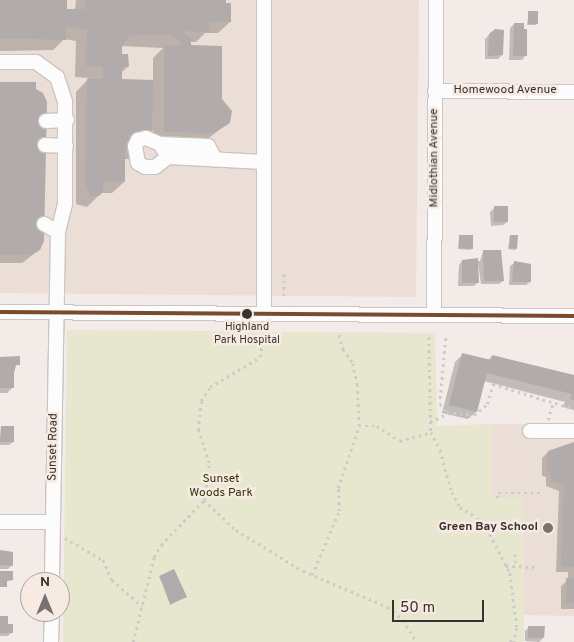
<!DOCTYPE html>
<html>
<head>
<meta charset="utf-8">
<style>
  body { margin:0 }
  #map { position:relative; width:574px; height:642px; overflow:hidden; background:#f2ebe8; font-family:Overpass,sans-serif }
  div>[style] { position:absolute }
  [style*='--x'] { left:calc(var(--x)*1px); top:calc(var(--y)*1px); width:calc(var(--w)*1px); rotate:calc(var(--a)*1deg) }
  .built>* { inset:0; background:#ebded6 }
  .green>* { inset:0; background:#e7e6cf }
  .shadow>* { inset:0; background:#0003 }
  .building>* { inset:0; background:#b1abac }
  .path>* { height:2.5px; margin-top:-1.25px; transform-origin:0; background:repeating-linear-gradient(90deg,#cdcbca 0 2.5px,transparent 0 6.5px) }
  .roads { filter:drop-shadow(1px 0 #cac5c2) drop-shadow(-1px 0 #cac5c2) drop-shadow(0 1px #cac5c2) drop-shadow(0 -1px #cac5c2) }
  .minor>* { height:14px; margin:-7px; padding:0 7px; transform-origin:7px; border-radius:7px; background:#fdfcfc }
  .bus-1>* { height:4px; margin:-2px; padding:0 2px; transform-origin:2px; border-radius:2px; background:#7a4b2a }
  .dots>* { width:14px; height:14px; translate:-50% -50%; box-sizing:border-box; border:2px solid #f7eae3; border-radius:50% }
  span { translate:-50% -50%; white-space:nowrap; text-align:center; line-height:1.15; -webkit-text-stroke:5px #f7eae3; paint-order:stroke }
  .bus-label { font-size:11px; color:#37322f }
  .street-label { font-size:12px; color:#37322f }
  .park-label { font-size:12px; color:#323300 }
  .poi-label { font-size:12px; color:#37322f; font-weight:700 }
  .right { translate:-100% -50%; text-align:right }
  .north { position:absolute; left:20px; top:572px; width:50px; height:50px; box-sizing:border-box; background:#f7eae3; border:1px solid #aaa09b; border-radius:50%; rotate:0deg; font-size:14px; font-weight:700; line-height:20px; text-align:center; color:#37322f }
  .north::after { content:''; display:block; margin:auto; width:18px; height:22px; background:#787370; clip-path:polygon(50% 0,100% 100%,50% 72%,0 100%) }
  .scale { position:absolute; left:392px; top:600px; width:92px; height:22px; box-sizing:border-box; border:2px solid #37322f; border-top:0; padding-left:6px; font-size:15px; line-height:18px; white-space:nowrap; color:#37322f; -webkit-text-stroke:4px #f7eae3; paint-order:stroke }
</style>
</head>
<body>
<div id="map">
  <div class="built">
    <i style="clip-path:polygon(0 0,419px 0,416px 297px,0 293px)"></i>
    <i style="clip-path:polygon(492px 424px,574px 424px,574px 616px,524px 615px,523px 498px,492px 498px)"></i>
  </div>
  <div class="green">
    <i style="clip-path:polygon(67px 330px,435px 333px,437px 426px,492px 424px,492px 498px,523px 498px,524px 642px,63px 642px)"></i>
  </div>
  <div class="shadow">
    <i style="clip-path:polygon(evenodd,0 0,66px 0,65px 10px,75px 10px,76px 0,224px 0,230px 22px,218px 33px,205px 33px,196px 42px,190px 42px,190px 47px,221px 99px,228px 123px,201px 144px,153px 143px,153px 130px,142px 141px,141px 148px,130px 159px,124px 159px,124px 182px,112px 193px,101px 193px,87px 207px,76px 204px,76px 92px,89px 78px,75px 77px,76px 41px,64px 39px,53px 50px,0 51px,0 0,121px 46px,163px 48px,153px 58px,153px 81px,120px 80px,120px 74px,127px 67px,120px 55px,121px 46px)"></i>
    <i style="clip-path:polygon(529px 12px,537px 24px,535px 25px,527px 25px)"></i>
    <i style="clip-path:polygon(514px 24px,525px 56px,522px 60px,509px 60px,510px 28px)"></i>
    <i style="clip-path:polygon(489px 35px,502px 55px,498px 59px,485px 59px,485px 39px)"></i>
    <i style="clip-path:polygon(0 84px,39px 250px,22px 263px,0 263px)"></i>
    <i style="clip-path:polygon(494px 208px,507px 222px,503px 225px,491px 226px,490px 212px)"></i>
    <i style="clip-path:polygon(510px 236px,516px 248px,515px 250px,508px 249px)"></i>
    <i style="clip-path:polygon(459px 237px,471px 248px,470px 250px,458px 249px)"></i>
    <i style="clip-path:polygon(483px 251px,503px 281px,499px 284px,481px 284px,478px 262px,478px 282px,474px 286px,458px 286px,459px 265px,462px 261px,480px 261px)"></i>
    <i style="clip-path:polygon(514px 263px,530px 282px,526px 285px,509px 285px,510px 266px)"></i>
    <i style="clip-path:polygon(463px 354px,488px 360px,492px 356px,574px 377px,574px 410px,563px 407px,565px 402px,484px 381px,476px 412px,468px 419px,442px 413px,455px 362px)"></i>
    <i style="clip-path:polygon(0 357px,18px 357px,18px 364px,13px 369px,13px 387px,7px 393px,0 393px)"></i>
    <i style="clip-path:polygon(1px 427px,13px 442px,9px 445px,0 445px)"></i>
    <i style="clip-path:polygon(574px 443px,574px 609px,561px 609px,561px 586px,568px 580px,568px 572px,556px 572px,559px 491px,546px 486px,546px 477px,542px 476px,542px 458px,548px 452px)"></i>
    <i style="clip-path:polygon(0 554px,12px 565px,8px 569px,0 569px)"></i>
    <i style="clip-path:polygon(160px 577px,185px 597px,170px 605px)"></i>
    <i style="clip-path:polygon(0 617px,12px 632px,8px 636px,0 636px)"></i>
    <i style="clip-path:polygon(529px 627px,543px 638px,539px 642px,525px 641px,525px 631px)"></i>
  </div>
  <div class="building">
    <i style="clip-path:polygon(0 0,67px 0,67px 9px,85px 9px,85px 0,226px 0,226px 3px,231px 3px,231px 22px,209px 22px,208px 32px,182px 31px,191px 39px,191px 45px,222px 46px,222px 99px,232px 111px,230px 123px,214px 133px,164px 132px,164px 46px,180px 46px,179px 40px,172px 35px,130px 35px,122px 47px,122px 54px,128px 54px,129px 67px,122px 67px,122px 79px,153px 80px,152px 132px,143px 131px,143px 149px,125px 148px,125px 182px,103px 182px,103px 192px,99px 196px,91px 196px,85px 182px,87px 79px,103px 79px,103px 67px,86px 66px,87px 30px,66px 27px,66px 40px,0 38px)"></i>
    <i style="clip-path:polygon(528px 11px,538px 11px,538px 24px,528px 24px)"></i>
    <i style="clip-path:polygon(514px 23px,524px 23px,524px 29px,527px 29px,527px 56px,513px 56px)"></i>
    <i style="clip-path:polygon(495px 29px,504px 30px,503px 55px,488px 56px,489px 34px)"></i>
    <i style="clip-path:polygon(0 82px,36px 82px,36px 89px,43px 93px,47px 102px,44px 241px,40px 250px,31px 255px,0 255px)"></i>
    <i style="clip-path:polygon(494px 206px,508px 206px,508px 222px,494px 222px)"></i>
    <i style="clip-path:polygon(459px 235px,473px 235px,473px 249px,459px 248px)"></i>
    <i style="clip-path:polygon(510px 235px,518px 235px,517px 249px,509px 248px)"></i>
    <i style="clip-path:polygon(483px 250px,501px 250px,504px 281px,484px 281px)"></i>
    <i style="clip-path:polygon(478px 258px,479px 283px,462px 283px,462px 260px)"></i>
    <i style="clip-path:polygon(514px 261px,531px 264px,531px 282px,512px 282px)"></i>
    <i style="clip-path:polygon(462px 353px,491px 360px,492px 355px,574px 375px,574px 400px,570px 399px,572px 394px,487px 373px,477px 412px,449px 405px)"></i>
    <i style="clip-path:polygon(20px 356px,20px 365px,16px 365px,14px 373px,14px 388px,0 388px,0 357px)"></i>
    <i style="clip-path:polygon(1px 426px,14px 426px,14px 442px,0 442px)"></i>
    <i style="clip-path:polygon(574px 442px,574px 567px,561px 566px,564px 485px,551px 481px,551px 472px,547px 470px,548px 451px)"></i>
    <i style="clip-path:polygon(0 550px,13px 552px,13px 566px,0 565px)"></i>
    <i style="clip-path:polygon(174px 569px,187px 597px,171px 604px,159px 576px)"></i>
    <i style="clip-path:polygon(0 571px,13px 571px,13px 580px,7px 581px,7px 587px,0 587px)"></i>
    <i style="clip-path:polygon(566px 578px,574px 579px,574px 603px,566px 603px)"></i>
    <i style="clip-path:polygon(0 616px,8px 616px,8px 624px,13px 624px,13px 633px,0 633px)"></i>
    <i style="clip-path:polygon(528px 626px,545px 626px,544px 638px,528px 638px)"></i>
  </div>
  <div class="path">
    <i style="--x:284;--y:274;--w:26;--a:90"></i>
    <i style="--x:429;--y:337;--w:95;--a:88.8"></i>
    <i style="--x:431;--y:432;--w:20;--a:63"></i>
    <i style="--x:440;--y:450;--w:44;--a:74.1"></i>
    <i style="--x:452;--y:492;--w:17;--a:62"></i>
    <i style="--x:460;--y:507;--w:20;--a:33"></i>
    <i style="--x:477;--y:518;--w:21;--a:51"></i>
    <i style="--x:490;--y:534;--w:44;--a:62.9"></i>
    <i style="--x:510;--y:573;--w:55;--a:82.7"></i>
    <i style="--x:517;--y:628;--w:14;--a:102"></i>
    <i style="--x:446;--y:338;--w:66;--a:95.2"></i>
    <i style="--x:440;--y:404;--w:11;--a:49"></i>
    <i style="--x:447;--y:412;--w:27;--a:6"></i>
    <i style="--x:474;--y:415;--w:17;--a:-40"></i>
    <i style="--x:487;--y:404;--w:21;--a:-73"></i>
    <i style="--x:493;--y:384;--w:85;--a:17.2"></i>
    <i style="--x:548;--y:420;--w:19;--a:-74"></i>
    <i style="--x:430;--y:422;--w:21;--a:-25"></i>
    <i style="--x:359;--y:426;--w:18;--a:0"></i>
    <i style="--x:377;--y:426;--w:27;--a:33"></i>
    <i style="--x:400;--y:441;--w:32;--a:-16"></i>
    <i style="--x:497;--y:498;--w:5;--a:-79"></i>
    <i style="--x:498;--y:493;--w:44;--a:0"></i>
    <i style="--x:204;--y:500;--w:37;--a:-82"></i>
    <i style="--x:209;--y:463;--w:35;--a:-108"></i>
    <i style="--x:198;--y:430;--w:29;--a:-84"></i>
    <i style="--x:201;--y:401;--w:17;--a:-57"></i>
    <i style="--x:210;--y:387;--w:58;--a:-31"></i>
    <i style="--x:260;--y:357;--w:24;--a:-81"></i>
    <i style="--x:65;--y:538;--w:44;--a:30.1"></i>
    <i style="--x:103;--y:560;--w:22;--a:66"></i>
    <i style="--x:112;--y:580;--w:40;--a:41"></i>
    <i style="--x:515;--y:554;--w:11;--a:85"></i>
    <i style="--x:506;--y:566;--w:33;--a:2"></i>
    <i style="--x:312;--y:575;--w:69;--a:-67.1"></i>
    <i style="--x:339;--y:511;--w:23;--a:-92"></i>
    <i style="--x:338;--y:488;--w:65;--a:-71.3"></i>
    <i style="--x:359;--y:426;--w:41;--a:-92.8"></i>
    <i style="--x:357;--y:385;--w:24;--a:-102"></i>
    <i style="--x:352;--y:362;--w:15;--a:-127"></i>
    <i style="--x:343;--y:350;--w:17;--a:-107"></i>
    <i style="--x:133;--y:642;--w:88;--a:-76.1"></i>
    <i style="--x:154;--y:557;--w:14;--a:-60"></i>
    <i style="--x:161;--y:545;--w:62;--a:-46.3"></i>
    <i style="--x:204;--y:500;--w:44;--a:43.2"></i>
    <i style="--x:236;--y:530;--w:79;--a:31.5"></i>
    <i style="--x:303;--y:571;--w:92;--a:23"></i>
    <i style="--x:388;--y:607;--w:20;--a:41"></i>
    <i style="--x:403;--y:620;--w:26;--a:58"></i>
    <i style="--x:510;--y:642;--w:6;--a:-45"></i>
  </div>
  <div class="roads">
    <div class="minor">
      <i style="--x:0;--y:62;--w:36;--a:0"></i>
      <i style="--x:36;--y:62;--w:26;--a:36"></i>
      <i style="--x:57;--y:77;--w:26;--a:72"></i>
      <i style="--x:65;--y:102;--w:102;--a:90"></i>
      <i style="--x:65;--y:204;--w:29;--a:104"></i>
      <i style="--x:58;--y:232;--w:350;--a:91"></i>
      <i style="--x:435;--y:91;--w:139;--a:0.4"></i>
      <i style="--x:46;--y:121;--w:21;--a:-3"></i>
      <i style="--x:160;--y:144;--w:48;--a:2.4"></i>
      <i style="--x:208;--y:146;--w:15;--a:62"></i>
      <i style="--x:45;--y:145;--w:21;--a:3"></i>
      <i style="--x:168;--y:157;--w:16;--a:142"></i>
      <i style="--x:155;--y:167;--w:10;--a:180"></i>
      <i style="--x:145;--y:167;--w:8;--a:-150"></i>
      <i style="--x:138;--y:163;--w:17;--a:-100"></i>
      <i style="--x:135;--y:146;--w:7;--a:-63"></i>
      <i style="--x:138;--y:140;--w:8;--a:-14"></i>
      <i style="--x:146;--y:138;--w:15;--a:23"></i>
      <i style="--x:160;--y:144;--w:15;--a:58"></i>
      <i style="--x:168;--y:157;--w:96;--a:3"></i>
      <i style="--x:44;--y:224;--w:16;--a:30"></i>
      <i style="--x:0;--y:312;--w:574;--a:0.4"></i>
      <i style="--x:264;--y:314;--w:314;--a:-90"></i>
      <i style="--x:434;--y:315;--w:315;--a:-89.6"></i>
      <i style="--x:530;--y:431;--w:44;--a:0"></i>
      <i style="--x:0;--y:522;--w:53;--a:0"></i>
      <i style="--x:51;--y:642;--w:30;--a:-88"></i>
    </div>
  </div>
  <div class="bus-1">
    <i style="--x:0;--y:312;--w:574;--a:0.4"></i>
  </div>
  <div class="dots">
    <i style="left:247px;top:314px;background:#37322f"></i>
    <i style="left:548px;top:528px;background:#787370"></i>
  </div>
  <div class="bus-label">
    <span style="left:247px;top:334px">Highland<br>Park Hospital</span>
  </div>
  <div class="street-label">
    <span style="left:505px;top:91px">Homewood Avenue</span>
    <span style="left:435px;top:158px;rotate:-90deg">Midlothian Avenue</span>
    <span style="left:54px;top:447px;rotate:-89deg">Sunset Road</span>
  </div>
  <div class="park-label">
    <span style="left:221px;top:487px">Sunset<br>Woods Park</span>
  </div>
  <div class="poi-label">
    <span class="right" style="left:538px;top:528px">Green Bay School</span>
  </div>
  <div class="north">N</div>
  <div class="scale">50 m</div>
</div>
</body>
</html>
